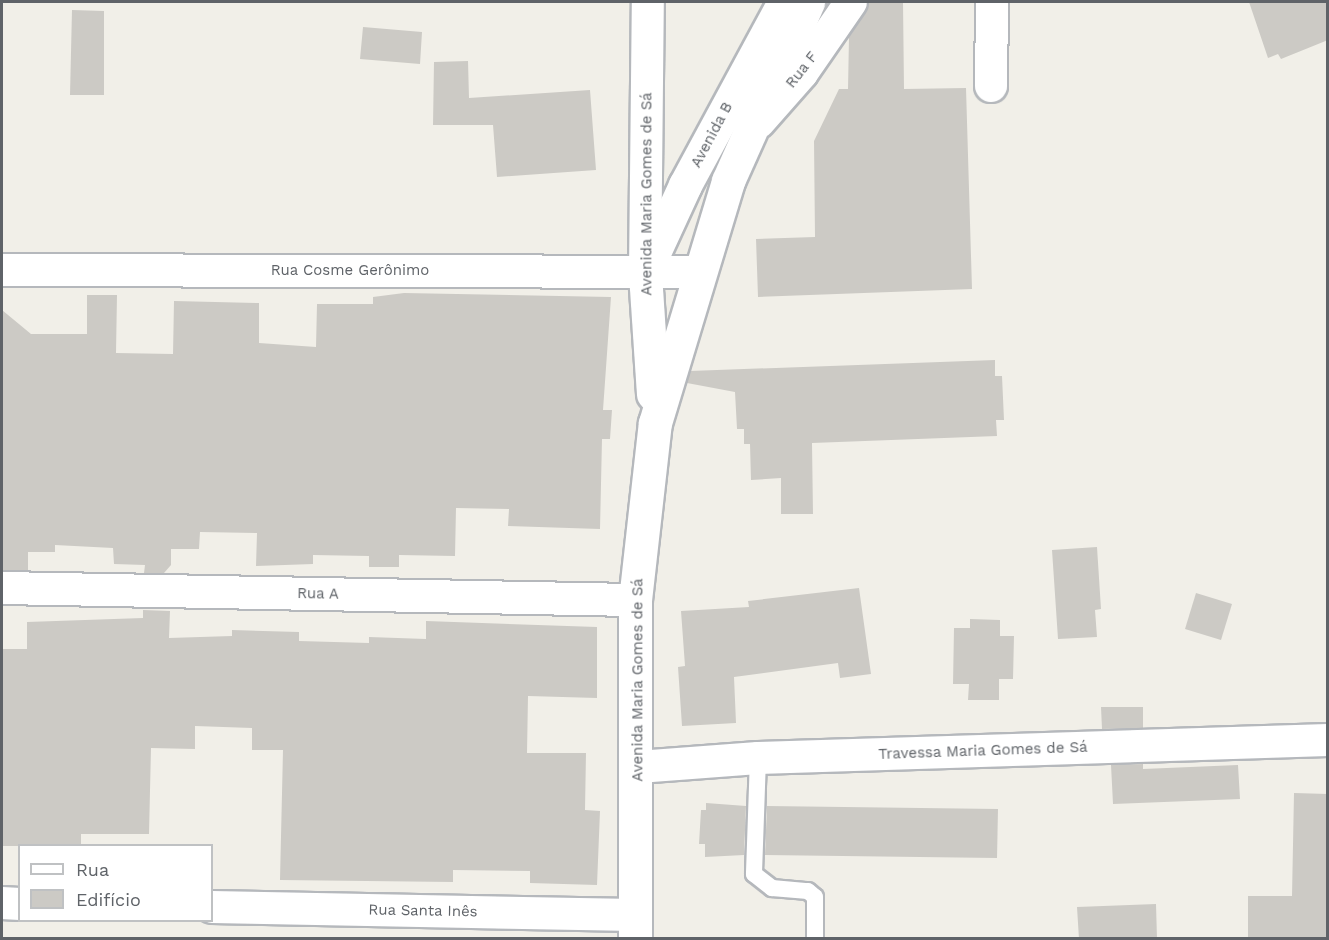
<!DOCTYPE html>
<html>
<head>
<meta charset="utf-8">
<style>
  body { margin:0 }
  #map { position:relative; width:1329px; height:940px; overflow:hidden; background:#f1efe8; font-family:"Work Sans",sans-serif }
  div>[style] { position:absolute }
  [style*='--x'] { left:calc(var(--x)*1px); top:calc(var(--y)*1px); width:calc(var(--w)*1px); rotate:calc(var(--a)*1deg) }
  .building>* { inset:0; background:#cccac5 }
  .roads { filter:drop-shadow(2px 0 #b5b8bc) drop-shadow(-2px 0 #b5b8bc) drop-shadow(0 2px #b5b8bc) drop-shadow(0 -2px #b5b8bc) }
  .lane>* { height:16px; margin:-8px; padding:0 8px; transform-origin:8px; border-radius:8px; background:#fff }
  .street>* { height:32px; margin:-16px; padding:0 16px; transform-origin:16px; border-radius:16px; background:#fff }
  .secondary>* { height:33px; margin:-16.5px; padding:0 16.5px; transform-origin:16.5px; border-radius:16.5px; background:#fff }
  span { translate:-50% -50%; white-space:nowrap; text-align:center; line-height:1.15; -webkit-text-stroke:5px #fff; paint-order:stroke }
  .street-label { font-size:15px; color:#5f6368 }
  .frame { position:absolute; inset:0; border:3px solid #5f6368; pointer-events:none }
  .legend { position:absolute; left:18px; top:844px; width:195px; height:78px; box-sizing:border-box; background:#fff; border:2px solid #bfc1c3; margin:0; padding:8px 10px; list-style:none; font-size:18px; color:#5f6368 }
  .legend li { display:flex; align-items:center; gap:12px; height:30px }
  .legend b { width:30px; border:2px solid #bfc1c3 }
</style>
</head>
<body>
<div id="map">
  <div class="building">
    <i style="clip-path:polygon(903px 2px,904px 89px,966px 88px,972px 289px,758px 297px,756px 239px,815px 237px,814px 141px,839px 89px,848px 89px,849px 37px,869px 3px)"></i>
    <i style="clip-path:polygon(1249px 2px,1328px 2px,1328px 40px,1281px 59px,1278px 54px,1268px 58px)"></i>
    <i style="clip-path:polygon(72px 10px,104px 11px,104px 95px,70px 95px)"></i>
    <i style="clip-path:polygon(363px 27px,422px 32px,420px 64px,360px 59px)"></i>
    <i style="clip-path:polygon(468px 61px,469px 98px,590px 90px,596px 170px,497px 177px,493px 125px,433px 125px,434px 62px)"></i>
    <i style="clip-path:polygon(404px 293px,611px 297px,603px 410px,612px 410px,610px 439px,602px 439px,600px 529px,508px 526px,509px 509px,456px 508px,455px 556px,399px 555px,399px 567px,369px 567px,369px 556px,313px 555px,313px 564px,256px 566px,257px 533px,200px 532px,199px 549px,171px 549px,171px 565px,164px 573px,144px 573px,145px 565px,114px 564px,113px 548px,55px 545px,55px 552px,28px 552px,28px 570px,2px 570px,2px 310px,31px 334px,87px 334px,87px 295px,117px 295px,116px 353px,173px 354px,174px 301px,259px 303px,259px 343px,316px 347px,317px 304px,373px 304px,373px 297px)"></i>
    <i style="clip-path:polygon(995px 360px,995px 376px,1002px 376px,1004px 420px,996px 420px,997px 436px,812px 443px,813px 514px,781px 514px,781px 478px,751px 480px,750px 444px,744px 444px,744px 429px,737px 429px,735px 392px,687px 383px,690px 371px)"></i>
    <i style="clip-path:polygon(1097px 547px,1101px 609px,1095px 610px,1097px 637px,1058px 639px,1052px 550px)"></i>
    <i style="clip-path:polygon(859px 588px,871px 674px,840px 678px,838px 663px,734px 677px,736px 723px,682px 726px,678px 667px,685px 666px,681px 611px,749px 607px,748px 601px)"></i>
    <i style="clip-path:polygon(1196px 593px,1232px 604px,1221px 640px,1185px 629px)"></i>
    <i style="clip-path:polygon(143px 610px,170px 611px,169px 638px,232px 636px,232px 630px,299px 632px,299px 641px,369px 643px,369px 637px,426px 639px,426px 621px,597px 627px,597px 698px,528px 696px,527px 753px,586px 753px,585px 810px,600px 811px,597px 885px,530px 883px,530px 871px,453px 870px,453px 882px,280px 880px,283px 750px,252px 750px,252px 728px,195px 726px,195px 749px,151px 748px,149px 834px,81px 834px,81px 846px,2px 846px,2px 649px,27px 649px,27px 622px,143px 618px)"></i>
    <i style="clip-path:polygon(970px 619px,1000px 620px,1000px 636px,1014px 636px,1013px 679px,999px 679px,999px 700px,968px 700px,969px 684px,953px 684px,954px 628px,970px 628px)"></i>
    <i style="clip-path:polygon(1101px 707px,1143px 707px,1143px 728px,1102px 729px)"></i>
    <i style="clip-path:polygon(1143px 764px,1143px 769px,1238px 765px,1240px 799px,1113px 804px,1111px 765px)"></i>
    <i style="clip-path:polygon(1294px 793px,1328px 794px,1328px 939px,1248px 939px,1248px 896px,1292px 896px)"></i>
    <i style="clip-path:polygon(706px 803px,746px 806px,744px 855px,705px 857px,705px 844px,699px 844px,701px 810px,706px 810px)"></i>
    <i style="clip-path:polygon(767px 806px,998px 809px,997px 858px,765px 855px)"></i>
    <i style="clip-path:polygon(1156px 904px,1157px 939px,1079px 939px,1077px 907px)"></i>
  </div>
  <div class="roads">
    <div class="lane">
      <i style="--x:758;--y:758;--w:116;--a:92"></i>
      <i style="--x:754;--y:874;--w:23;--a:38"></i>
      <i style="--x:772;--y:888;--w:36;--a:5"></i>
      <i style="--x:808;--y:891;--w:9;--a:41"></i>
      <i style="--x:815;--y:897;--w:41;--a:90"></i>
    </div>
    <div class="street">
      <i style="--x:991;--y:86;--w:84;--a:-89.3"></i>
      <i style="--x:759;--y:122;--w:65;--a:-48.7"></i>
      <i style="--x:802;--y:73;--w:86;--a:-55.4"></i>
      <i style="--x:2;--y:270;--w:697;--a:0.16"></i>
      <i style="--x:645;--y:272;--w:270;--a:-89.4"></i>
      <i style="--x:2;--y:588;--w:633;--a:1.09"></i>
      <i style="--x:638;--y:767;--w:120;--a:-4.3"></i>
      <i style="--x:758;--y:758;--w:570;--a:-1.81"></i>
      <i style="--x:2;--y:903;--w:18;--a:3"></i>
      <i style="--x:212;--y:907;--w:423;--a:1.1"></i>
    </div>
    <div class="secondary">
      <i style="--x:653;--y:394;--w:122;--a:-93.8"></i>
      <i style="--x:645;--y:272;--w:96;--a:-65.3"></i>
      <i style="--x:685;--y:185;--w:208;--a:-61.6"></i>
      <i style="--x:635;--y:938;--w:338;--a:-90"></i>
      <i style="--x:635;--y:600;--w:178;--a:-83.6"></i>
      <i style="--x:655;--y:423;--w:253;--a:-73.2"></i>
      <i style="--x:728;--y:181;--w:196;--a:-65.9"></i>
    </div>
  </div>
  <div class="street-label">
    <span style="left:802px;top:70px;rotate:-52deg">Rua F</span>
    <span style="left:712px;top:135px;rotate:-62deg">Avenida B</span>
    <span style="left:647px;top:194px;rotate:-90deg">Avenida Maria Gomes de Sá</span>
    <span style="left:350px;top:271px">Rua Cosme Gerônimo</span>
    <span style="left:318px;top:594px;rotate:1deg">Rua A</span>
    <span style="left:638px;top:680px;rotate:-90deg">Avenida Maria Gomes de Sá</span>
    <span style="left:983px;top:751px;rotate:-2deg">Travessa Maria Gomes de Sá</span>
    <span style="left:423px;top:911px;rotate:1deg">Rua Santa Inês</span>
  </div>
  <div class="frame"></div>
  <ul class="legend">
  <li><b style="height:8px;background:#fff"></b>Rua</li>
  <li><b style="height:16px;background:#cccac5"></b>Edifício</li>
  </ul>
</div>
</body>
</html>
